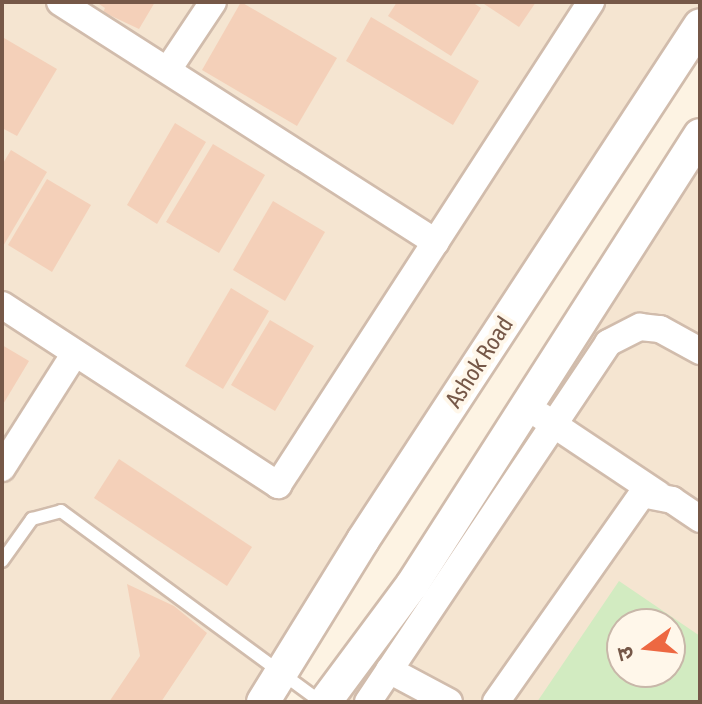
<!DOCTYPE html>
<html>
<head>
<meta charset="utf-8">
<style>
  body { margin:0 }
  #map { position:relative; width:702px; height:704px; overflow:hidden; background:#fdf3e3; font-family:"Asap Condensed","Noto Sans Devanagari",sans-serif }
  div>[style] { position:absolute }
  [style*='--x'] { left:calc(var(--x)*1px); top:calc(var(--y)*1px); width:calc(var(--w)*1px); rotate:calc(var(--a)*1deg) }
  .residential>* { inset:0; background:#f5e5d1 }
  .green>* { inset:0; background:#d2ebc1 }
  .building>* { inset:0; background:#f4d0b9 }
  .roads { filter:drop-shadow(2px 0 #d1bcac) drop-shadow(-2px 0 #d1bcac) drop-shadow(0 2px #d1bcac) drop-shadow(0 -2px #d1bcac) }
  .service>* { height:12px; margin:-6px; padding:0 6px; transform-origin:6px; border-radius:6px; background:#fff }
  .minor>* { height:26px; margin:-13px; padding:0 13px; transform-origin:13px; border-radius:13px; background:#fff }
  .tertiary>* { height:32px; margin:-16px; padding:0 16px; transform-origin:16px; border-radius:16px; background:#fff }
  span { translate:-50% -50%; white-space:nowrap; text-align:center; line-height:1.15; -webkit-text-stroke:8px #fff7ea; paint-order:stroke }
  .street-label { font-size:24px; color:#765848 }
  .frame { position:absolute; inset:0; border:4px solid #765848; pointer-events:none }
  .north { position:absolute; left:606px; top:608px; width:80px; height:80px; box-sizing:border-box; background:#fff7ea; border:2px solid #c8b7a9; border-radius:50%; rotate:255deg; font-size:22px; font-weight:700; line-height:32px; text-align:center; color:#765848 }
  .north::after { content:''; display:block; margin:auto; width:28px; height:36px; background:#ed6842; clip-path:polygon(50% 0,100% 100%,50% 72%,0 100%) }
</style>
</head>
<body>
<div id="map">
  <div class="residential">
    <i style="clip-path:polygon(2px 2px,700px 2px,700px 42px,266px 702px,2px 702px)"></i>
    <i style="clip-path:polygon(evenodd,700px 166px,700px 702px,346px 702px,700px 166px,622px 624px,670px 624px,670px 672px,622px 672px,622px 624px)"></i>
  </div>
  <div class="green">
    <i style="clip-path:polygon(evenodd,619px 581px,700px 636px,700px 702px,537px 702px,619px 581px,622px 624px,670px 624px,670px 672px,622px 672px,622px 624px)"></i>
  </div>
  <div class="building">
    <i style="clip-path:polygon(96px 2px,155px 2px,139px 29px,103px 12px,105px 8px)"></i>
    <i style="clip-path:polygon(241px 2px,337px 58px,297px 126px,202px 70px)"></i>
    <i style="clip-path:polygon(397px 2px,472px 2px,481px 8px,451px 56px,388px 16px)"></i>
    <i style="clip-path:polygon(481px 2px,536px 2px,519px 27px)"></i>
    <i style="clip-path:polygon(371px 17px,479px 81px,453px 125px,346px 61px)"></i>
    <i style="clip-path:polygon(4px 38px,57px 69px,17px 136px,2px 128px)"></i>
    <i style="clip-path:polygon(175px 123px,206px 142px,157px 224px,127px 205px)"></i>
    <i style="clip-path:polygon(213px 144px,265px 175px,219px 253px,166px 222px)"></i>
    <i style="clip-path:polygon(11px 150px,47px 172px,2px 248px,2px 165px)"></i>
    <i style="clip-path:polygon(47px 179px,91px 205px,52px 272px,8px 245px)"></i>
    <i style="clip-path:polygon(273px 201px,325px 232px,285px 301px,233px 270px)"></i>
    <i style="clip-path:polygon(231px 288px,269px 311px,223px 389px,185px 366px)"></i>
    <i style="clip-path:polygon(270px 320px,314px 346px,275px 411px,231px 385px)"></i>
    <i style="clip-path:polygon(2px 345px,29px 361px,2px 406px)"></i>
    <i style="clip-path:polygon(119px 459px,252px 547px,227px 586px,94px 498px)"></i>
    <i style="clip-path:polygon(127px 584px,174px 606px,207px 633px,161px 702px,109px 702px,140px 656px)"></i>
  </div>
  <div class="roads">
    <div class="service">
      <i style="--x:2;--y:561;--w:52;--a:-54.5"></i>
      <i style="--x:32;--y:519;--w:30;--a:-15"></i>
      <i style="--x:61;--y:511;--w:323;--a:36.3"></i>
    </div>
    <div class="minor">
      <i style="--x:60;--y:2;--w:446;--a:32.6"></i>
      <i style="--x:169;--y:68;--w:79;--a:-56.3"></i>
      <i style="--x:2;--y:305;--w:330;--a:33.1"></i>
      <i style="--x:278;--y:485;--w:576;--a:-57.06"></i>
      <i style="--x:541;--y:416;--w:141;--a:33.7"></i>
      <i style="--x:2;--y:468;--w:136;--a:-57.6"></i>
      <i style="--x:389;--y:670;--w:68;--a:28.1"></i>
      <i style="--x:368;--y:702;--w:432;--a:-56.2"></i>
      <i style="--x:608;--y:343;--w:36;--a:-27"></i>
      <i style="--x:640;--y:327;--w:20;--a:6"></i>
      <i style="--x:660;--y:329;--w:46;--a:28.8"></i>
      <i style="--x:496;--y:702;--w:254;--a:-54.9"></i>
      <i style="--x:642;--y:494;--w:31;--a:11"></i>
      <i style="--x:672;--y:500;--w:34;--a:34"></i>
    </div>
    <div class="tertiary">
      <i style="--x:263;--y:702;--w:190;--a:-58.3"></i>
      <i style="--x:363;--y:540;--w:615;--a:-56.8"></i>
      <i style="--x:325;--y:702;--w:146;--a:-53.4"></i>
      <i style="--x:412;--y:585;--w:534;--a:-57.38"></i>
    </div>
  </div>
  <div class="street-label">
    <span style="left:479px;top:362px;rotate:-57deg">Ashok Road</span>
  </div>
  <div class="frame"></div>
  <div class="north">उ</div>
</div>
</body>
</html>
